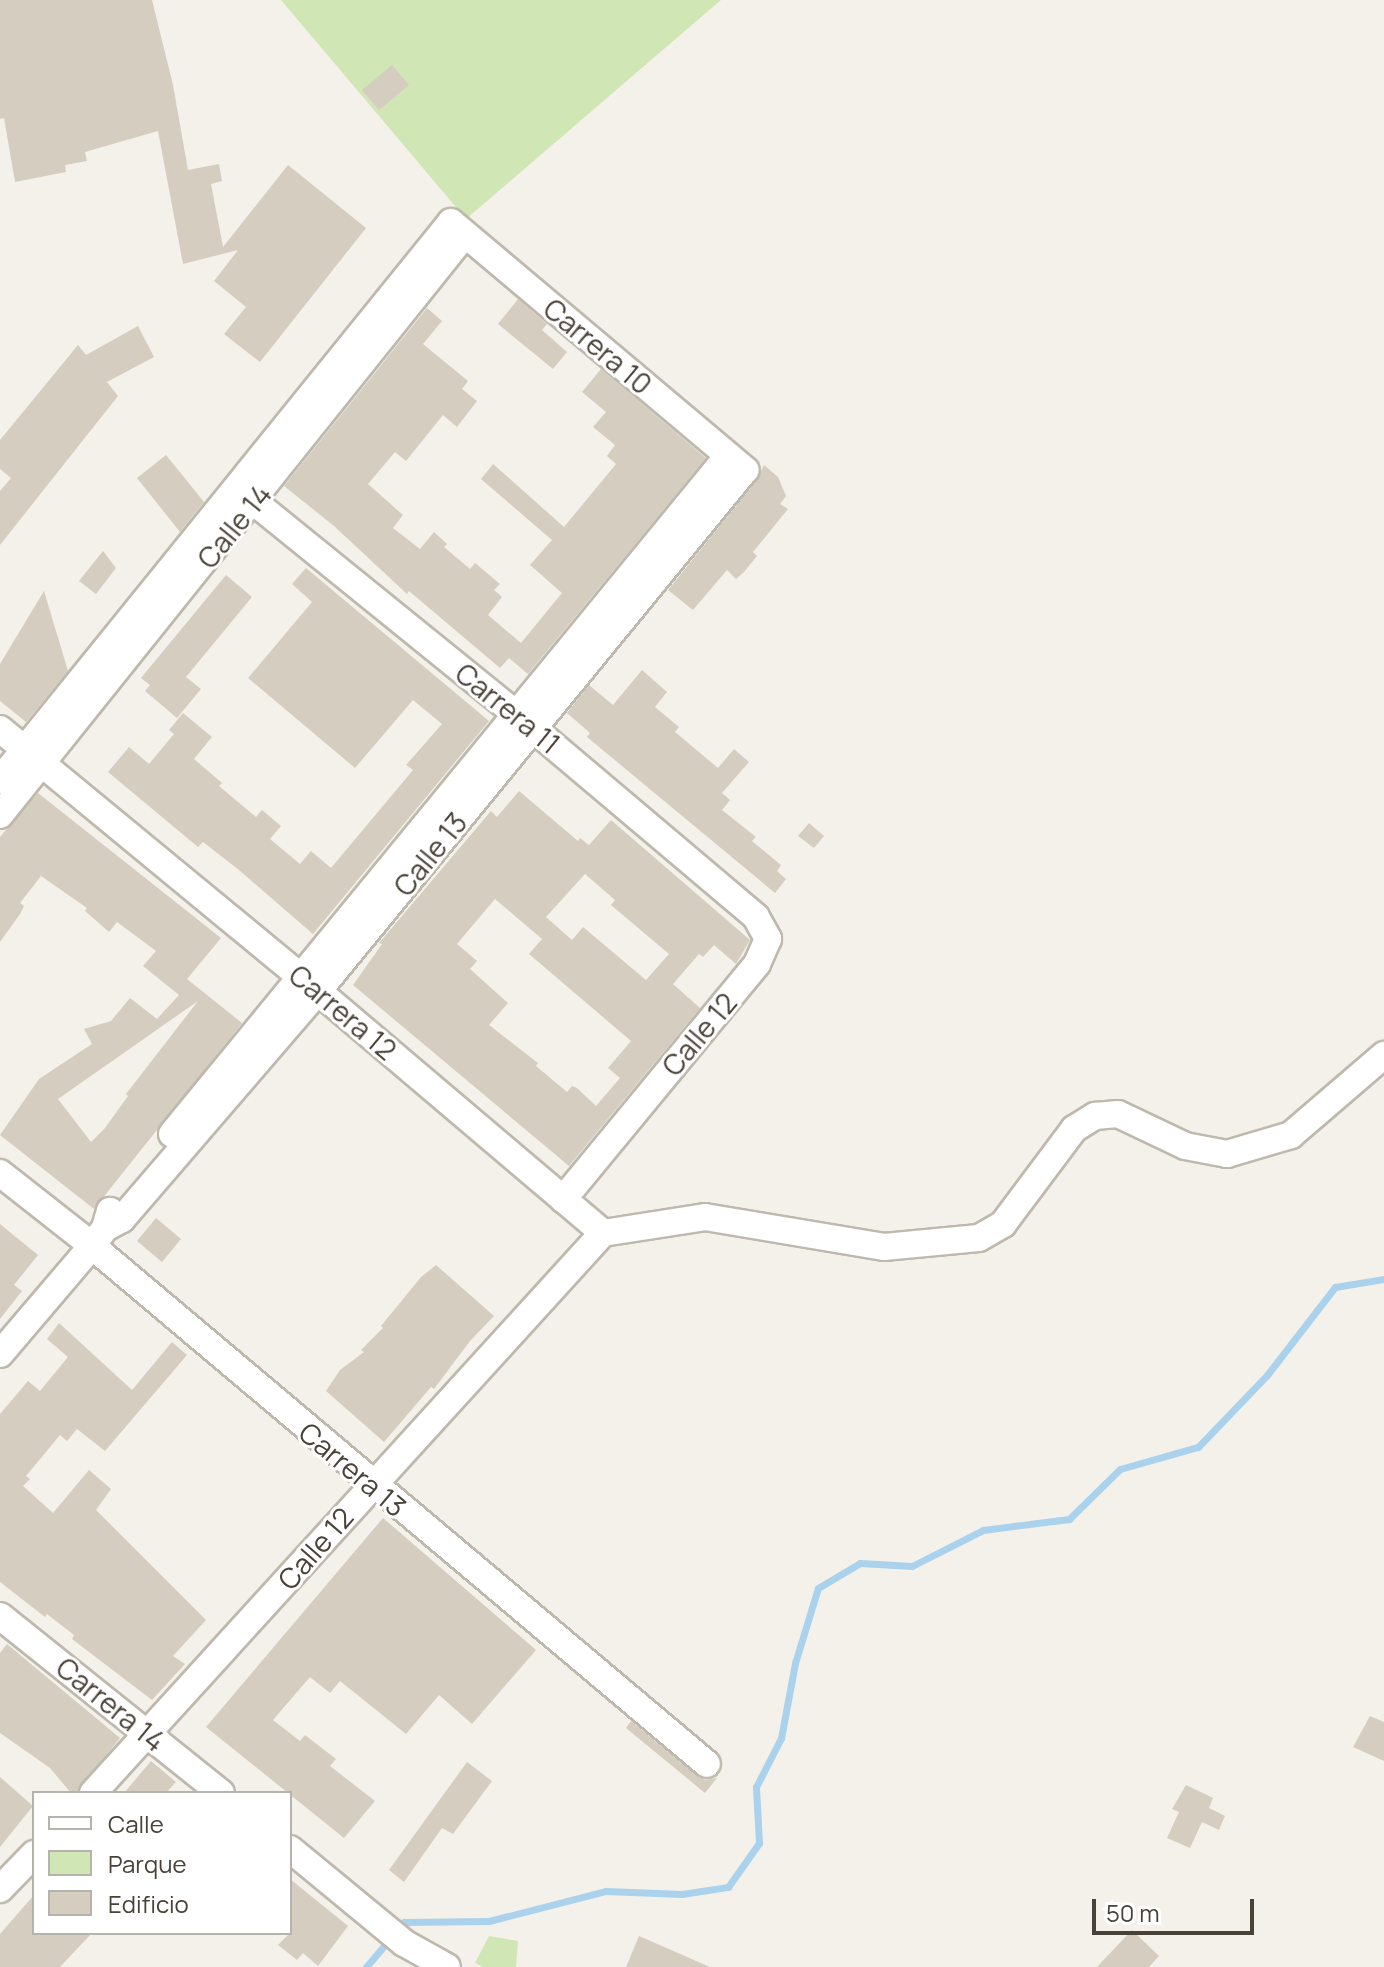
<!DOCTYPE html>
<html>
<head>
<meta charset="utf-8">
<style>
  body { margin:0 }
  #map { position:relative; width:1384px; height:1967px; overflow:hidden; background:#f4f1ea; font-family:Manrope,sans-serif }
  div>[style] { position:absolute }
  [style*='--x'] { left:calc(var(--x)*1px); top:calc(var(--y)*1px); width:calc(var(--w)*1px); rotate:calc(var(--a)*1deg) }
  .green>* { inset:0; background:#d0e6b5 }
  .stream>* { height:7px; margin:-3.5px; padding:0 3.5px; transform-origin:3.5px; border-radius:3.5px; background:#aad2ed }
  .building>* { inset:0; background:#d5cdc0 }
  .roads { filter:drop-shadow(2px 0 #bfb9ad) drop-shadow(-2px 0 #bfb9ad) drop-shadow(0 2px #bfb9ad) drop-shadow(0 -2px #bfb9ad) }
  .minor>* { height:26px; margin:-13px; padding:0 13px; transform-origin:13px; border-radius:13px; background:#fff }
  span { translate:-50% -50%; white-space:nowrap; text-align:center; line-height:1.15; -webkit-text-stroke:6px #fff; paint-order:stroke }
  .street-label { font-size:28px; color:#484238 }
  .legend { position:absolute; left:32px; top:1791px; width:260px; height:144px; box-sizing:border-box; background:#fff; border:2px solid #b6b3af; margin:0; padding:10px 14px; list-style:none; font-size:24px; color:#484238 }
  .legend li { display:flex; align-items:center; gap:16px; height:40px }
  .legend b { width:40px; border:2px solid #b6b3af }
  .scale { position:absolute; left:1092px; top:1899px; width:162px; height:36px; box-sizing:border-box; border:4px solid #484238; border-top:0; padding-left:10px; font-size:24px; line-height:28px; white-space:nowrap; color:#484238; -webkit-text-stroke:6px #fff; paint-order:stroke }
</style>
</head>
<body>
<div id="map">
  <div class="green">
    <i style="clip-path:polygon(281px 0,721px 0,466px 219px)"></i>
    <i style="clip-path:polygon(489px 1936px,518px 1941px,516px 1967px,483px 1967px,475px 1963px)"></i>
  </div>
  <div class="stream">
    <i style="--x:366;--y:1967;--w:59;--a:-49.8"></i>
    <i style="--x:404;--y:1922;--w:85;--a:-0.7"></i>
    <i style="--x:489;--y:1921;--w:121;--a:-14.4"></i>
    <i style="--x:606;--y:1891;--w:76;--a:2.3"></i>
    <i style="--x:682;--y:1894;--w:47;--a:-8.7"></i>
    <i style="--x:728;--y:1887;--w:54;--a:-54.8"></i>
    <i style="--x:759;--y:1843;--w:56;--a:-93.1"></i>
    <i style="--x:756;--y:1787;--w:55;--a:-63"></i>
    <i style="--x:781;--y:1738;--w:76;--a:-79.4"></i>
    <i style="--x:795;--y:1663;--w:78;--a:-73"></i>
    <i style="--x:818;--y:1588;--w:49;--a:-30.8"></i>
    <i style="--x:860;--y:1563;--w:52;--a:3.3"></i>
    <i style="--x:912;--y:1566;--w:80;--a:-26.9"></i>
    <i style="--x:983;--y:1530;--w:87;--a:-7.3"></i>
    <i style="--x:1069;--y:1519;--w:71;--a:-44.4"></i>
    <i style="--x:1120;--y:1469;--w:81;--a:-15.8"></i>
    <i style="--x:1198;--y:1447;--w:100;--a:-46.2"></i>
    <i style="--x:1267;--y:1375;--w:111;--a:-52.3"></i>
    <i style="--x:1335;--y:1287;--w:50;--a:-9.3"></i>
  </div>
  <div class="building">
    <i style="clip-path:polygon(0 0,152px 0,173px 85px,188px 170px,219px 164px,222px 181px,211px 184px,223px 247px,288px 165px,366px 228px,260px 362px,224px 334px,246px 307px,214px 281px,238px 250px,183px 264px,158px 131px,85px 152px,87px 161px,65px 165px,66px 172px,15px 182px,4px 118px,0 119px)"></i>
    <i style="clip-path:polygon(392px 65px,409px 85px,379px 110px,362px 90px)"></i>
    <i style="clip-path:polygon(518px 299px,547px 324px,542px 330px,567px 352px,553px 369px,498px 324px)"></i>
    <i style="clip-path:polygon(427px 308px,442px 321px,423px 344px,468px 381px,462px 389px,477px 401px,457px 427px,443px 415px,406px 461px,395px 452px,368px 484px,403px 515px,393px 528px,420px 549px,434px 532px,447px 544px,444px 547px,470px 569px,475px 563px,500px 584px,494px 590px,502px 597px,488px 615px,521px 643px,562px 593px,530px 565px,552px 540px,481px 479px,493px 464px,564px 527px,616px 464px,607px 456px,615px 445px,593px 427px,606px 412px,582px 392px,601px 369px,706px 458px,528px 674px,509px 658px,500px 668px,409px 591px,407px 594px,334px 526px,284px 486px)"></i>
    <i style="clip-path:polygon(138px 326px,154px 357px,107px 382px,118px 396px,0 545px,0 491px,11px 478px,0 469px,0 440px,78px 345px,86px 355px)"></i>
    <i style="clip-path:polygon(166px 455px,204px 502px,180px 532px,137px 478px)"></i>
    <i style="clip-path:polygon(764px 465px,778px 477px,786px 496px,780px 504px,788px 509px,753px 552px,757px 556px,744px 572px,736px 579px,727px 570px,693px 610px,668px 590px,757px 480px)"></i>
    <i style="clip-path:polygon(103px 551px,116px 568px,96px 594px,79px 581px)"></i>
    <i style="clip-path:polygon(306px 568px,489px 721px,313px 934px,239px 870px,203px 842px,198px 847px,108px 772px,129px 747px,149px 764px,174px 734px,169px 730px,183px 713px,212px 737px,194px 759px,222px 783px,219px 786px,256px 817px,262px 810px,281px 826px,270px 839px,300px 864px,311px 851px,331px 868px,413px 770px,406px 765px,442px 724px,413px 700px,355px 768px,248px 678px,312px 602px,292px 584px)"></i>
    <i style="clip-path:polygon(226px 575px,252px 597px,186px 677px,201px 689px,177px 718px,145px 691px,150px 685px,141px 678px)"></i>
    <i style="clip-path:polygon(44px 591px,68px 671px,26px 722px,0 701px,0 664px)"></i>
    <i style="clip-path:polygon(642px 670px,667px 692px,655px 707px,679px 727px,675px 732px,718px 768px,734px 749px,749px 762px,722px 793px,730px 800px,722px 810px,756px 837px,752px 841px,781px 865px,777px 871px,786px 879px,775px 893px,587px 737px,590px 733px,567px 713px,589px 685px,613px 705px)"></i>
    <i style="clip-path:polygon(evenodd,519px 791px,578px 841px,580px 838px,589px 845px,611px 820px,750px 940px,736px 964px,714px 945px,703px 957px,699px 954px,673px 984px,700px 1008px,569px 1166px,353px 985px,382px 944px,379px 943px,491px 811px,497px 817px,519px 791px,585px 874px,615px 900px,611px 905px,669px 954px,646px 980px,583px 927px,572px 940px,546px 917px,585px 874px,519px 791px,495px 899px,542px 939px,529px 954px,631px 1041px,608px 1068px,620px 1078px,596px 1106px,577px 1088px,572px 1086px,567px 1092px,536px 1066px,538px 1063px,489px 1025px,508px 1003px,470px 969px,477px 961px,457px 944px,495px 899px)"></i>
    <i style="clip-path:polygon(evenodd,38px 793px,221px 938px,187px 979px,242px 1023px,94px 1209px,0 1135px,39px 1079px,92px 1044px,84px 1029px,111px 1021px,130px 998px,157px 1019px,179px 995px,143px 966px,156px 951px,117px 922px,109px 932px,85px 911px,87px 908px,41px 876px,20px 903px,24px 906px,20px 914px,0 942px,0 837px,38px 793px,198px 1001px,126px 1094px,128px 1096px,105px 1128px,91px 1142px,58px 1099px,198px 1001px)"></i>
    <i style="clip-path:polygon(809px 823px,824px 836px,814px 848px,798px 836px)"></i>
    <i style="clip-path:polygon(156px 1218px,181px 1239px,162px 1262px,137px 1241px)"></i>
    <i style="clip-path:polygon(0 1224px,38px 1255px,14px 1285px,22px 1291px,0 1319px)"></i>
    <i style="clip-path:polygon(436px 1265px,494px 1316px,470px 1341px,434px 1389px,431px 1387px,384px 1442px,326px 1391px,340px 1370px,364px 1352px,361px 1350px,383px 1328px,381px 1326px,421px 1277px)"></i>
    <i style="clip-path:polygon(59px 1323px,132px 1390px,172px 1342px,187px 1355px,105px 1451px,77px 1429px,67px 1441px,60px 1435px,26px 1476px,30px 1479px,23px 1486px,53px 1513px,89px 1470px,111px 1489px,96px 1510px,206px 1620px,173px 1656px,185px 1664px,152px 1700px,72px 1639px,74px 1635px,47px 1614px,45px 1617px,0 1582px,0 1414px,28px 1381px,40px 1391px,68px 1357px,47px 1339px)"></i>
    <i style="clip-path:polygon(383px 1518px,536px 1650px,472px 1724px,439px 1695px,406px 1734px,340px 1681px,330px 1693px,310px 1677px,273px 1720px,300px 1741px,305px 1735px,336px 1759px,330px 1766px,375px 1801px,344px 1838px,206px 1727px)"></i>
    <i style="clip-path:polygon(7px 1644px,120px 1738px,76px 1793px,71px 1793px,50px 1768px,0 1733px,0 1653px)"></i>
    <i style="clip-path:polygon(1370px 1716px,1384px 1722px,1384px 1761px,1353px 1747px)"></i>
    <i style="clip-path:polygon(631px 1721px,697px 1776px,705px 1780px,717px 1778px,705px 1793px,626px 1728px)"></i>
    <i style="clip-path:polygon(151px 1761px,176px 1782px,166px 1793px,124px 1793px)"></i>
    <i style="clip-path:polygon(467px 1762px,492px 1781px,453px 1834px,442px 1828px,404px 1882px,389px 1870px)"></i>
    <i style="clip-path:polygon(0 1777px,33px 1806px,0 1847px)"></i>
    <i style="clip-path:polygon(1186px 1785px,1213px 1798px,1209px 1808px,1225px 1816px,1219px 1830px,1202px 1822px,1190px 1848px,1167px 1838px,1179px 1812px,1172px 1809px)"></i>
    <i style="clip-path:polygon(290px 1879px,348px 1926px,318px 1966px,303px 1953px,297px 1960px,278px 1945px,290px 1933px)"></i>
    <i style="clip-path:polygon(34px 1895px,34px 1933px,92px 1933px,60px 1967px,0 1967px,0 1934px)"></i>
    <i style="clip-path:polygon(1132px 1930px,1159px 1956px,1149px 1967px,1097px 1967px)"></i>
    <i style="clip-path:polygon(639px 1936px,710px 1967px,626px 1967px)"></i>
  </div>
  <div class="roads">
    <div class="minor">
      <i style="--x:237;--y:488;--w:359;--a:39"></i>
      <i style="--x:516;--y:714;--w:314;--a:40.2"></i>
      <i style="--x:756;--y:917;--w:25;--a:61"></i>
      <i style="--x:768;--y:939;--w:27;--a:114"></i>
      <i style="--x:757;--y:964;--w:305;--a:129.5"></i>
      <i style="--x:0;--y:729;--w:412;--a:39.5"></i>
      <i style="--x:318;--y:991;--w:374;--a:40.3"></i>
      <i style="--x:603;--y:1233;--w:103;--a:-8.9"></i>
      <i style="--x:705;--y:1217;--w:181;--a:9.5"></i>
      <i style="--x:884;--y:1247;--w:95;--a:-5.4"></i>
      <i style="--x:979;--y:1238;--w:28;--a:-30"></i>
      <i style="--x:1003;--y:1224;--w:119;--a:-53.2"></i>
      <i style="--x:1074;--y:1129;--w:25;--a:-32"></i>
      <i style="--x:1095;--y:1116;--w:23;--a:-5"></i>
      <i style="--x:1118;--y:1114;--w:74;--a:25.5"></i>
      <i style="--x:1185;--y:1146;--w:43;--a:10.8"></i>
      <i style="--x:1227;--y:1154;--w:67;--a:-16.5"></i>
      <i style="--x:1291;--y:1135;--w:123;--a:-40.7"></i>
      <i style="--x:0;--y:780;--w:717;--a:-51.05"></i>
      <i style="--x:451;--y:222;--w:385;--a:40.1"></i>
      <i style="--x:745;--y:470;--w:674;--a:129.34"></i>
      <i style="--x:318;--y:991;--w:301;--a:130.7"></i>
      <i style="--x:122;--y:1219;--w:19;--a:152"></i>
      <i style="--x:0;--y:815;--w:744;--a:-51.33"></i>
      <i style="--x:172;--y:1134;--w:877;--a:-50.65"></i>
      <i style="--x:0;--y:1173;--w:108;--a:38.2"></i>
      <i style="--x:85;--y:1240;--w:813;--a:40.11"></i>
      <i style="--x:0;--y:1354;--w:142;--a:-49.6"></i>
      <i style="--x:92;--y:1246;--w:22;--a:-54"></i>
      <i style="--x:105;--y:1228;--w:18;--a:-74"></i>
      <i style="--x:0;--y:1616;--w:283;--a:38.7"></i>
      <i style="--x:93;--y:1793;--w:757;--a:-47.68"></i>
      <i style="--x:290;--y:1849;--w:148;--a:39.5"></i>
      <i style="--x:404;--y:1943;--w:49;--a:29.2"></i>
      <i style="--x:0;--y:1889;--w:49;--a:-45.8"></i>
    </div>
  </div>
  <div class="street-label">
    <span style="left:598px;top:346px;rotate:40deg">Carrera 10</span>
    <span style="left:234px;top:526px;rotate:-51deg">Calle 14</span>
    <span style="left:508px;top:708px;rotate:39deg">Carrera 11</span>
    <span style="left:430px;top:854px;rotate:-51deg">Calle 13</span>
    <span style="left:343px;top:1012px;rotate:40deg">Carrera 12</span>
    <span style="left:699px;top:1034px;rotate:-50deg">Calle 12</span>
    <span style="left:353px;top:1469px;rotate:40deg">Carrera 13</span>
    <span style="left:315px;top:1548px;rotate:-49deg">Calle 12</span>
    <span style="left:111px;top:1704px;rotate:39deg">Carrera 14</span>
  </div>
  <ul class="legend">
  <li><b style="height:10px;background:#fff"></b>Calle</li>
  <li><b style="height:22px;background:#d0e6b5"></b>Parque</li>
  <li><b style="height:22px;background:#d5cdc0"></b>Edificio</li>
  </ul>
  <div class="scale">50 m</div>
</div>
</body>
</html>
